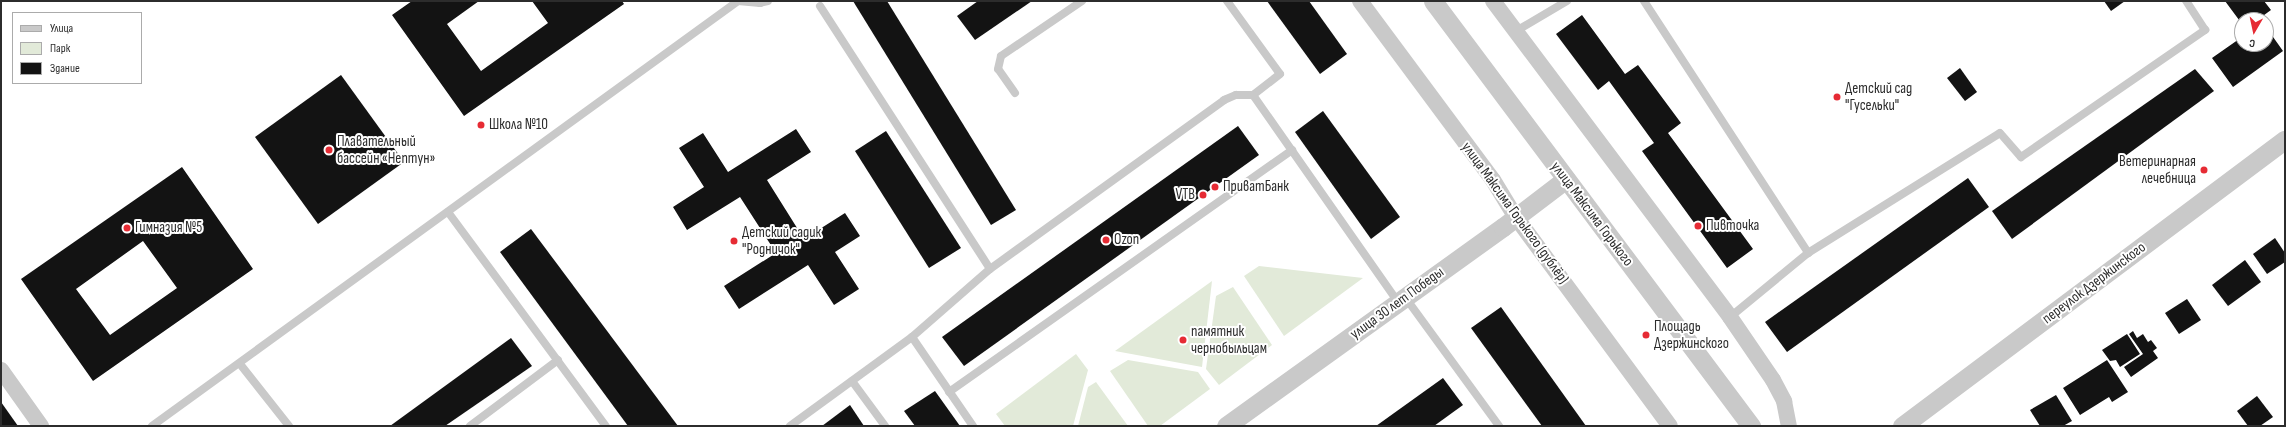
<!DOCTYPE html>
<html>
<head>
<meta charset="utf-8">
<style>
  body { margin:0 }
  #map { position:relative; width:2286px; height:427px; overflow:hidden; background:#fff; font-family:"Sofia Sans Condensed",sans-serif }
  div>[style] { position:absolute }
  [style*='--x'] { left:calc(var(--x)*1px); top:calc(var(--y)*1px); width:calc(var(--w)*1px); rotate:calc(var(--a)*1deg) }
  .green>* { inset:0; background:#e2ead9 }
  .building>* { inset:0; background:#131313 }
  .service>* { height:8px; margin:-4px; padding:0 4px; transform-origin:4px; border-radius:4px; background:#c9c9c9 }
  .minor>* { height:16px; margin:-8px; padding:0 8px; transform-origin:8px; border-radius:8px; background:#c9c9c9 }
  .tertiary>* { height:19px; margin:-9.5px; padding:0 9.5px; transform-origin:9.5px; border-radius:9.5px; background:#c9c9c9 }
  .dots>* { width:11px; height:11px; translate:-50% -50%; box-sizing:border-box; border:2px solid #fff; border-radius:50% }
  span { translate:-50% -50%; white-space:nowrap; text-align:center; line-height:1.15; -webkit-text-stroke:4px #fff; paint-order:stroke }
  .poi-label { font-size:15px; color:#2c2c2c }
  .left { translate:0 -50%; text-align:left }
  .right { translate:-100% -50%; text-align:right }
  .street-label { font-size:15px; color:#2c2c2c }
  .frame { position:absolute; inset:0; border:2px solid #2c2c2c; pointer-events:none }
  .legend { position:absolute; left:12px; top:12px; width:130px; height:72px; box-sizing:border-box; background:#fff; border:1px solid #ababab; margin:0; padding:5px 7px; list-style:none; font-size:12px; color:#2c2c2c }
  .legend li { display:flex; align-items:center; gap:8px; height:20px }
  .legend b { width:20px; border:1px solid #ababab }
  .north { position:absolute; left:2234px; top:12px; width:40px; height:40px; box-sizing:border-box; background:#fff; border:1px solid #ababab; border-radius:50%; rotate:189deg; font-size:11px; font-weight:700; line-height:16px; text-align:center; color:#2c2c2c }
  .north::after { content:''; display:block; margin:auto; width:14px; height:18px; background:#e62b34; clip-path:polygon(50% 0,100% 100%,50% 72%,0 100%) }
</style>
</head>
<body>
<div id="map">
  <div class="green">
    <i style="clip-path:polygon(1259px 266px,1363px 278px,1284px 336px,1244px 276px)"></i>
    <i style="clip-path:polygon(1212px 281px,1202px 367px,1115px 351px)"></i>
    <i style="clip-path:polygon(1233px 287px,1272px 345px,1219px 385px,1206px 369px,1216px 296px)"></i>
    <i style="clip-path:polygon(1076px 354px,1088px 370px,1073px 426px,1005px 426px,996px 414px)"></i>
    <i style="clip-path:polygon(1128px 360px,1198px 372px,1210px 389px,1160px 426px,1148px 426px,1110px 371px)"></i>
    <i style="clip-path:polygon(1096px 382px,1128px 426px,1078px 426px,1088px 387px)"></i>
  </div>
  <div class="building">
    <i style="clip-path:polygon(412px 1px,479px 1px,447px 24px,481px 71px,548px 23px,532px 1px,622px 1px,624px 4px,464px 116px,392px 15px)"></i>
    <i style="clip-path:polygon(853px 1px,887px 1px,1016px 210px,991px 225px)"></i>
    <i style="clip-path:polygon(978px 1px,1032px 1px,975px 40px,957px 16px)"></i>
    <i style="clip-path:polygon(1267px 1px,1309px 1px,1347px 54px,1320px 74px)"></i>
    <i style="clip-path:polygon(2104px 1px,2125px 1px,2111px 11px)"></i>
    <i style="clip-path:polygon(2225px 1px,2264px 1px,2271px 10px,2260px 18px,2261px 20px,2242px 20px,2242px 24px)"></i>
    <i style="clip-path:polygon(1582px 15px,1625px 74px,1638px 65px,1681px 123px,1668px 133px,1753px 249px,1727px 268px,1642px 151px,1654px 143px,1609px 81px,1598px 90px,1556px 34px)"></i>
    <i style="clip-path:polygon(2266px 27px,2283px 51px,2233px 87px,2212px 58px,2242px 37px,2242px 44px,2266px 44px)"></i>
    <i style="clip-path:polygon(1960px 68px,1977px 92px,1965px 101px,1947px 78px)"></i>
    <i style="clip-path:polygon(2195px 69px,2214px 91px,2012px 239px,1992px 211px)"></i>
    <i style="clip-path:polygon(341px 75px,404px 162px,318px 224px,255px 137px)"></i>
    <i style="clip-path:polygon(1323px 111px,1400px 217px,1371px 239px,1295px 132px)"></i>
    <i style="clip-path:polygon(1238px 126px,1259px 155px,964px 366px,942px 337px)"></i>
    <i style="clip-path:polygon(796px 129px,811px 152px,767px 180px,804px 239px,845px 213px,860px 236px,835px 252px,859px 289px,834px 305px,808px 265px,739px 309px,724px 286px,776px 253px,740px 197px,687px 230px,673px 207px,704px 187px,679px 148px,703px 133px,728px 172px)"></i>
    <i style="clip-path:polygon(886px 131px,961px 248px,929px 268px,855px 151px)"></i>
    <i style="clip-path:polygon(evenodd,182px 167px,253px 269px,93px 381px,21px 279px,182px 167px,143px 241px,177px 288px,110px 335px,76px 289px,143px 241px)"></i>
    <i style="clip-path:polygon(1968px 178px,1989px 207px,1787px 352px,1765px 322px)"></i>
    <i style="clip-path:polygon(531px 229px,678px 426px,628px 426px,500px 252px)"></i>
    <i style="clip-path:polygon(2275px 238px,2285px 253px,2285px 262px,2267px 274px,2253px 254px)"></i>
    <i style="clip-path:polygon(2245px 260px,2261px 282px,2228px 306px,2212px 285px)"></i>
    <i style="clip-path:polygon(2187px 299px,2201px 320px,2179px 334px,2165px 313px)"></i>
    <i style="clip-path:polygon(1501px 307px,1586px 426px,1542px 426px,1471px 328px)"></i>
    <i style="clip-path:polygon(2133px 331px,2137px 338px,2143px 334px,2148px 342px,2151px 340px,2157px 348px,2153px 351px,2158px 358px,2131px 377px,2124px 367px,2143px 354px,2129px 334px)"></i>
    <i style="clip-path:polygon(2127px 334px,2140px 354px,2120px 367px,2116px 360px,2110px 361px,2102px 350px)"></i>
    <i style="clip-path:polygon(511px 338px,532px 366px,445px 426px,390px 426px)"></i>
    <i style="clip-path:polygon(2107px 360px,2128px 392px,2112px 402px,2109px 397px,2080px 415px,2063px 388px)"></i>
    <i style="clip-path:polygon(1443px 378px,1463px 405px,1434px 426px,1376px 426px)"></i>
    <i style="clip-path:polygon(935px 391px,960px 426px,915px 426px,904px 411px)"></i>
    <i style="clip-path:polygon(2056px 395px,2072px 421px,2063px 426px,2040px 426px,2030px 410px)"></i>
    <i style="clip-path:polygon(2257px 396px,2273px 417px,2260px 426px,2248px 426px,2237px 411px)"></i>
    <i style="clip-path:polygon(1px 402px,18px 426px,1px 426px)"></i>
    <i style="clip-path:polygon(850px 405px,864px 426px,822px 426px)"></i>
  </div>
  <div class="service">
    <i style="--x:1227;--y:1;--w:90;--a:54"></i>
    <i style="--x:1280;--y:74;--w:34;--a:142"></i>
    <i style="--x:1253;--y:95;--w:253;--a:55"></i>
    <i style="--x:1644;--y:1;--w:301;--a:56.9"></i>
    <i style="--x:1808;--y:253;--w:101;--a:140.6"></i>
    <i style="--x:820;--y:6;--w:313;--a:57.1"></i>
    <i style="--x:1516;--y:31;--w:59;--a:-30.5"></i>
    <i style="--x:1015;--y:93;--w:29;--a:-125"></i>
    <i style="--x:998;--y:69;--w:13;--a:-77"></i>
    <i style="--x:1001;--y:56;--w:98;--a:-34.2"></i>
    <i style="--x:448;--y:212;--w:266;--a:53.6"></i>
    <i style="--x:1808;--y:253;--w:226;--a:-32"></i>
    <i style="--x:2000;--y:133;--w:32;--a:49"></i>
    <i style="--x:2021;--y:157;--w:224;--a:-34.6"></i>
    <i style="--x:2205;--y:30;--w:35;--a:-123"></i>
    <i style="--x:1405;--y:297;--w:160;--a:53.9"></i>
    <i style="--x:912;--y:337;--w:108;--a:55.6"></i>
    <i style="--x:240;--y:364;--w:79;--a:51.7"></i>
    <i style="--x:852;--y:381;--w:56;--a:53.7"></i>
    <i style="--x:949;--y:392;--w:420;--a:-35.2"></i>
    <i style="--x:152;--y:426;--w:724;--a:-35.95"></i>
    <i style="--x:738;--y:1;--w:22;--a:5"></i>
    <i style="--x:760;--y:3;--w:8;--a:-14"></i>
    <i style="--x:470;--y:426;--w:110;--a:-36.9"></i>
    <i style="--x:790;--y:426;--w:151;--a:-36.1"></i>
    <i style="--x:912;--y:337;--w:103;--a:-41.1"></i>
    <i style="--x:990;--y:269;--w:289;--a:-35.8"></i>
    <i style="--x:1224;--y:100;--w:13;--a:-23"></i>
    <i style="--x:1236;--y:95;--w:17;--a:0"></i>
  </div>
  <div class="minor">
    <i style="--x:1360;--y:1;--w:223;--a:53.4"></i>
    <i style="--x:1493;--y:180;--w:42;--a:58.6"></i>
    <i style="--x:1515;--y:216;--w:261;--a:53.6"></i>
    <i style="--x:1493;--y:1;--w:395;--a:53.1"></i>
    <i style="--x:1730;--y:317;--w:76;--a:55.7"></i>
    <i style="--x:1773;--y:380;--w:24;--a:62"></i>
    <i style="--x:1784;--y:401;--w:25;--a:79"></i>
    <i style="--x:1;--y:370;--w:69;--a:54.5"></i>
  </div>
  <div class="tertiary">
    <i style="--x:1433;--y:1;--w:531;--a:53.19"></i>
    <i style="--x:1226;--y:426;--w:341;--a:-35.7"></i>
    <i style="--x:1503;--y:227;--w:79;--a:-37.3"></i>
    <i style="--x:1902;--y:426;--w:478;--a:-36.8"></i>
  </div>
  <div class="dots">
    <i style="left:1837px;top:97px;background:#e62b34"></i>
    <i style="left:481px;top:125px;background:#e62b34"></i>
    <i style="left:329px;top:150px;background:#e62b34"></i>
    <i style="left:2204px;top:170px;background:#e62b34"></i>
    <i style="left:1215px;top:187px;background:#e62b34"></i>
    <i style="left:1203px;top:195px;background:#e62b34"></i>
    <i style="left:1698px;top:226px;background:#e62b34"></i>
    <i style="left:127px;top:228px;background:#e62b34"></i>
    <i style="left:1106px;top:240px;background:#e62b34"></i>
    <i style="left:734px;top:241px;background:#e62b34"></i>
    <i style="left:1646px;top:335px;background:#e62b34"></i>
    <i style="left:1183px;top:340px;background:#e62b34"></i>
  </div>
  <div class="poi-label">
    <span class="left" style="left:1845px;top:97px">Детский сад<br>"Гусельки"</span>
    <span class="left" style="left:489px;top:125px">Школа №10</span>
    <span class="left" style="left:337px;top:150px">Плавательный<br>бассейн «Нептун»</span>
    <span class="right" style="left:2196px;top:170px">Ветеринарная<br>лечебница</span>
    <span class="left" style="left:1223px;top:187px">ПриватБанк</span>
    <span class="right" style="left:1195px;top:195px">VTB</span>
    <span class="left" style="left:1706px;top:226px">Пивточка</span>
    <span class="left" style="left:135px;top:228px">Гимназия №5</span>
    <span class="left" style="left:742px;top:241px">Детский садик<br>"Родничок"</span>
    <span class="left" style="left:1114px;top:240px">Ozon</span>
    <span class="left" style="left:1654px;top:335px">Площадь<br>Дзержинского</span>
    <span class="left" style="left:1191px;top:340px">памятник<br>чернобыльцам</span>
  </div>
  <div class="street-label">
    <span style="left:1515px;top:213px;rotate:54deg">улица Максима Горького (дублёр)</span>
    <span style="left:1592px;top:214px;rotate:53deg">улица Максима Горького</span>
    <span style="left:2094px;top:283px;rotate:-37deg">переулок Дзержинского</span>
    <span style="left:1397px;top:303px;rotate:-36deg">улица 30 лет Победы</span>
  </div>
  <div class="frame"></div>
  <ul class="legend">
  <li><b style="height:5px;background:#c9c9c9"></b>Улица</li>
  <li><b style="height:11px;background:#e2ead9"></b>Парк</li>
  <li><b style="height:11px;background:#131313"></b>Здание</li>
  </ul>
  <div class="north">С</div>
</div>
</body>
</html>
